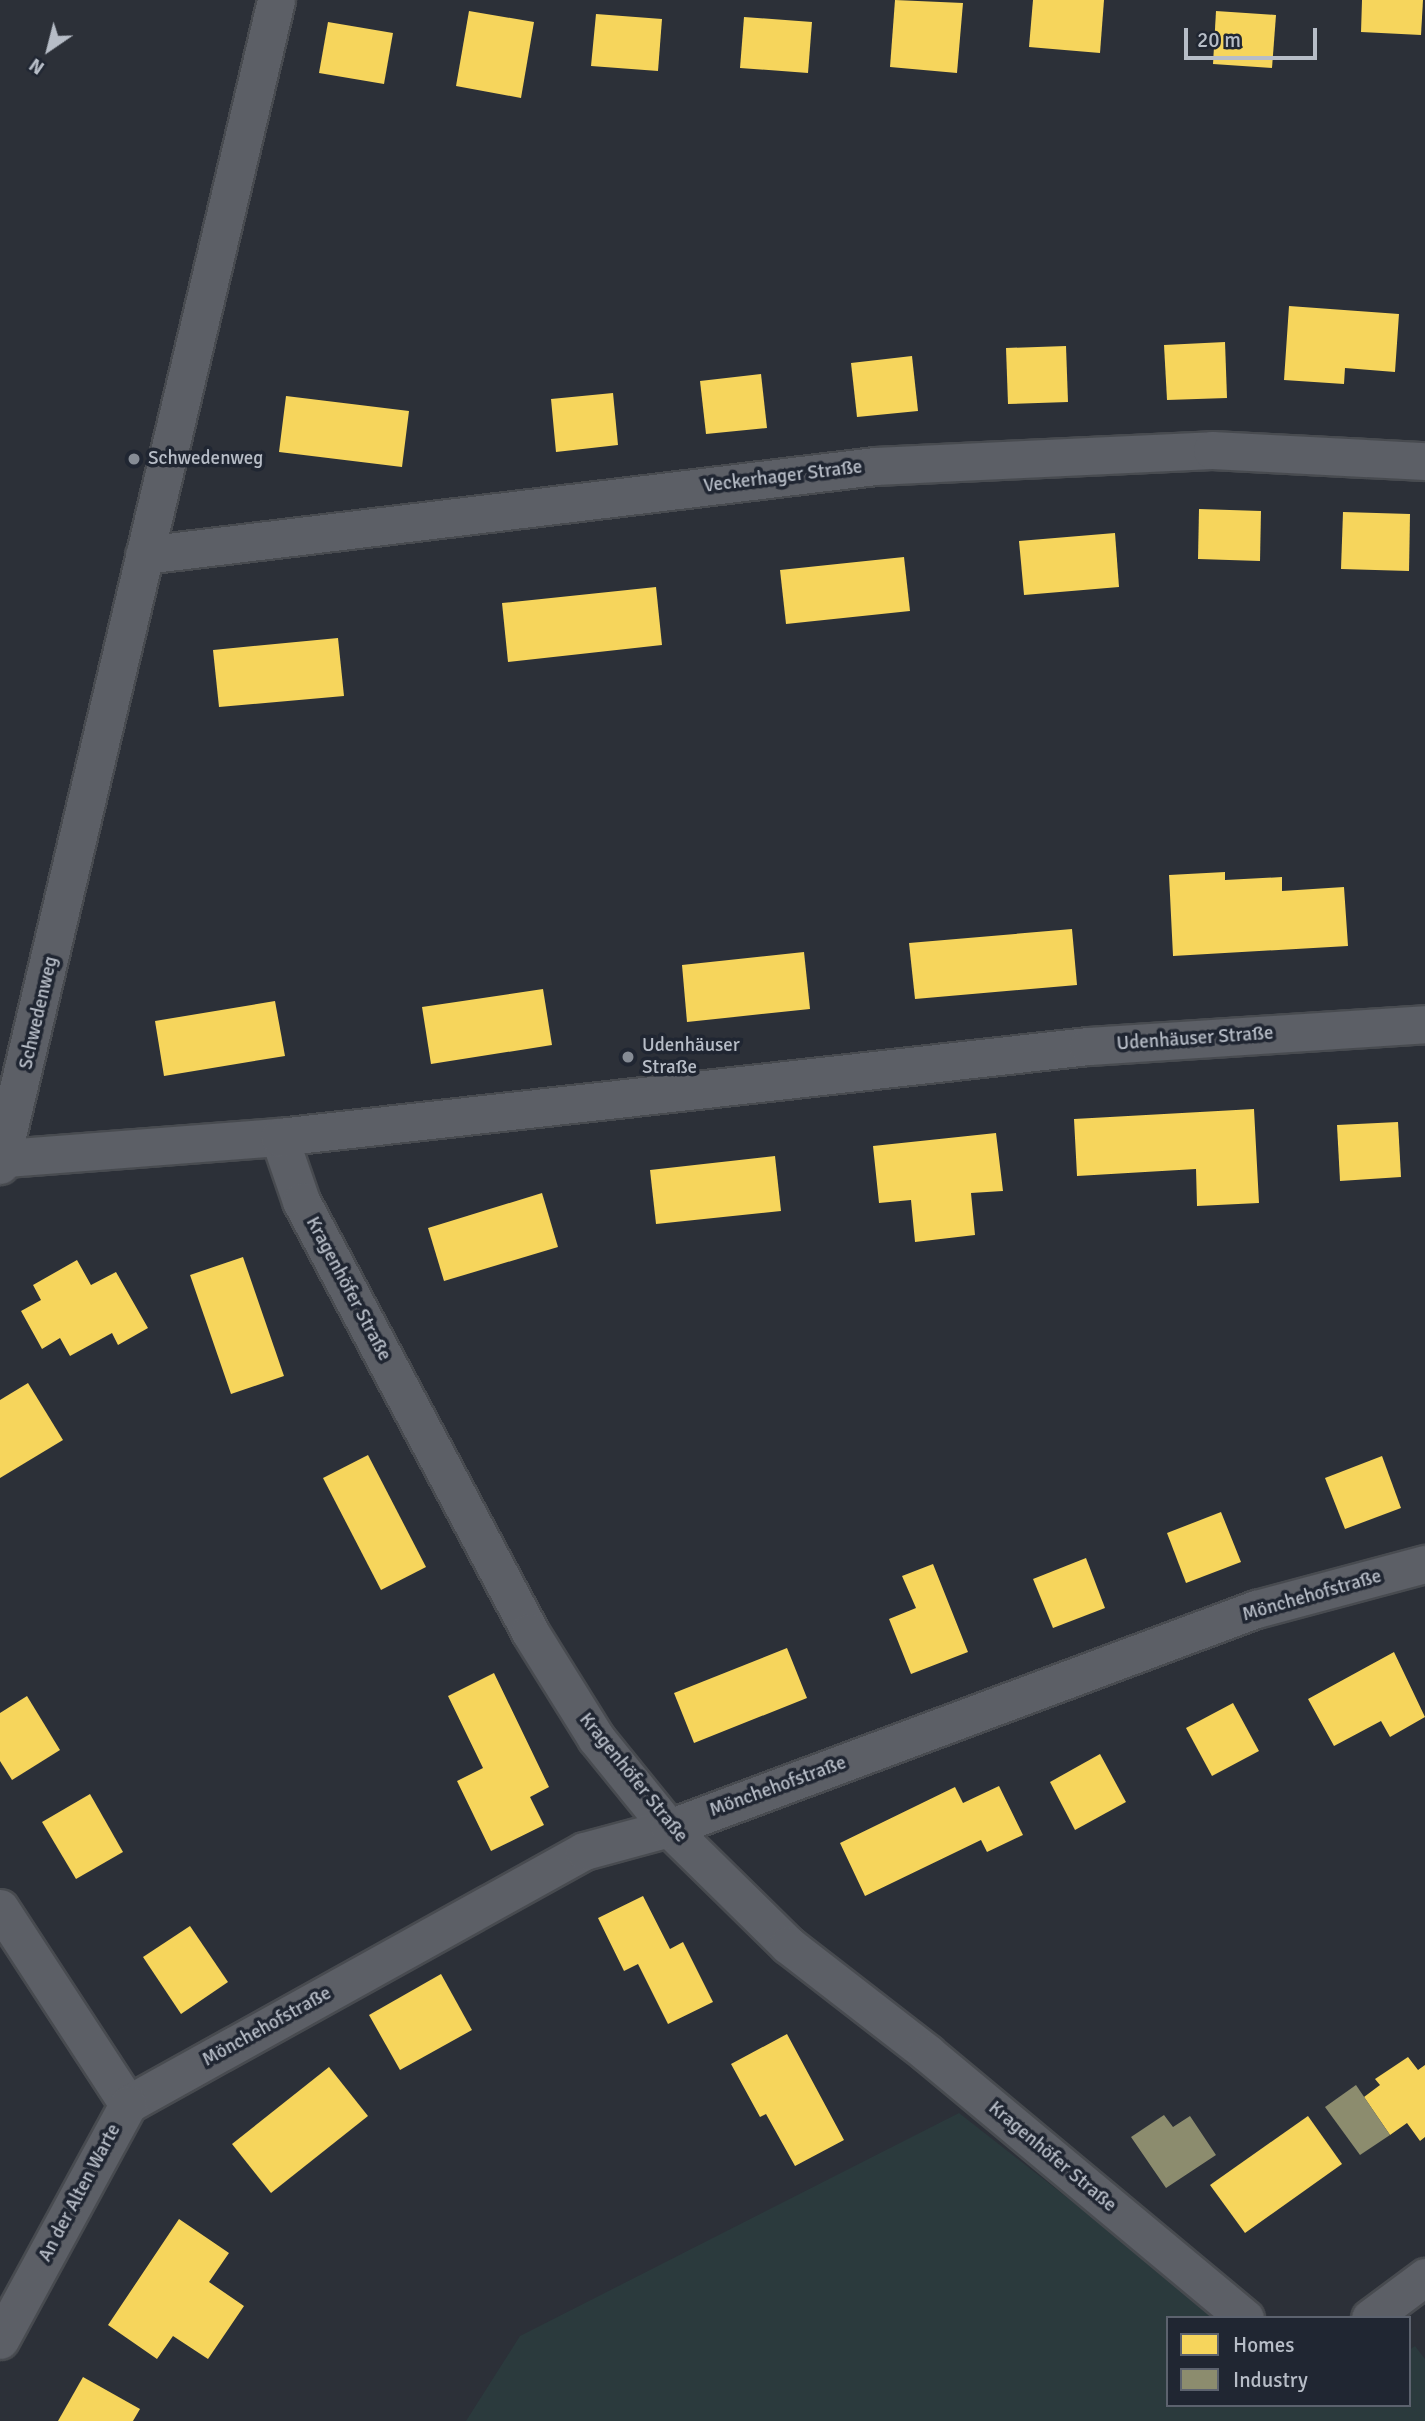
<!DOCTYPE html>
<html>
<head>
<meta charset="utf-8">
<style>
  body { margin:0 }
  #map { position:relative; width:1425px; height:2421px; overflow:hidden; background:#2c3038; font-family:Signika,sans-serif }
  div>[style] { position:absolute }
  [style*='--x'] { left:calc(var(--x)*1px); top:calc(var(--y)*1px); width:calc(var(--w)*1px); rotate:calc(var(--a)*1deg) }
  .green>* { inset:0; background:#2b3a3d }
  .homes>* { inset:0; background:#f6d55c }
  .industry>* { inset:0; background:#8c8c6e }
  .roads { filter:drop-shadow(2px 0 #484b50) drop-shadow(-2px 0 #484b50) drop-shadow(0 2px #484b50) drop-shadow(0 -2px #484b50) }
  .street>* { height:37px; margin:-18.5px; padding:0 18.5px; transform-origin:18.5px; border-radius:18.5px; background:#5c5f66 }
  .dots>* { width:19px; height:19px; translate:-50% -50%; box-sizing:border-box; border:4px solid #202632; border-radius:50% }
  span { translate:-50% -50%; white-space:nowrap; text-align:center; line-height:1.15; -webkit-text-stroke:7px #202632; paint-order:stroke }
  .poi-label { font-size:19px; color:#b7bdc7 }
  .left { translate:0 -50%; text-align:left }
  .street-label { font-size:19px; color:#b7bdc7 }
  .legend { position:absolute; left:1166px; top:2316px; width:245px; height:91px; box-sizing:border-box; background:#202632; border:2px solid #5c626e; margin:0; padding:9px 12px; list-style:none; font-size:21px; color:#b7bdc7 }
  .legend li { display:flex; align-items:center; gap:14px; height:35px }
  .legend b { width:35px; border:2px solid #5c626e }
  .north { position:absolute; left:14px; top:14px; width:70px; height:70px; -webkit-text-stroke:5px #202632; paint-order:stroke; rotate:215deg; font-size:19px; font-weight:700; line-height:28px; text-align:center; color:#b7bdc7 }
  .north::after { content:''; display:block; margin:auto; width:24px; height:32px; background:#b7bdc7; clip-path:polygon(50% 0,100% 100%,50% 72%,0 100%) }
  .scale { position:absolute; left:1184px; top:28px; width:133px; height:32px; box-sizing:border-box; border:4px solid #b7bdc7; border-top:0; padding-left:9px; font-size:21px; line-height:24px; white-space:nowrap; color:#b7bdc7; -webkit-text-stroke:5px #202632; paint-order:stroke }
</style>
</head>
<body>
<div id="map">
  <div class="green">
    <i style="clip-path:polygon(959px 2113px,1221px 2318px,1168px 2318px,1168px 2405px,1409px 2405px,1409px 2350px,1415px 2346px,1425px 2359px,1425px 2421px,466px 2421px,520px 2336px)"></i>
  </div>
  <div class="homes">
    <i style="clip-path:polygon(895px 0,963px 3px,957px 73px,890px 67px)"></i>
    <i style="clip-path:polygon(1033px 0,1104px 0,1100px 53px,1029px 47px)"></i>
    <i style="clip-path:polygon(1362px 0,1423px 0,1421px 35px,1361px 32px)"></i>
    <i style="clip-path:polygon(469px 11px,534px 22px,521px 98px,456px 86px)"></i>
    <i style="clip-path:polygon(1216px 11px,1276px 15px,1272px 68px,1213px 64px)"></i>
    <i style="clip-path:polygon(596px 14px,662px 19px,658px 71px,591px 66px)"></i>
    <i style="clip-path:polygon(744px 17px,812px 22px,808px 73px,740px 68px)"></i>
    <i style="clip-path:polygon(328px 22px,393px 33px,384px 84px,319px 73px)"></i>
    <i style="clip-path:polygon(1289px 306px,1399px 314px,1395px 372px,1345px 368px,1344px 384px,1284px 380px)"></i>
    <i style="clip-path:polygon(1225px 342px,1227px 398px,1167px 400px,1164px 345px)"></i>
    <i style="clip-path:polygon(1066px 346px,1068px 402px,1008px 404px,1006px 348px)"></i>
    <i style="clip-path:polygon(912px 356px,918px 411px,857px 417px,851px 363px)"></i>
    <i style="clip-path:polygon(761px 374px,767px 428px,706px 434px,700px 381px)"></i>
    <i style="clip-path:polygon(613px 393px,618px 445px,556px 452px,551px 399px)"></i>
    <i style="clip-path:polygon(286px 396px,409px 411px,402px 467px,279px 452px)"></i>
    <i style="clip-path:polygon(1199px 509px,1261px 511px,1260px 561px,1198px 559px)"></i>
    <i style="clip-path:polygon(1343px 512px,1410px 514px,1409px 571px,1341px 569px)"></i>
    <i style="clip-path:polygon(1115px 533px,1119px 587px,1024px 595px,1019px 541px)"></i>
    <i style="clip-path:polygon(904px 557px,910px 611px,786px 624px,780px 570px)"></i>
    <i style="clip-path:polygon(656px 587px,662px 645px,508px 662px,502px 603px)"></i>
    <i style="clip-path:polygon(338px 638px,344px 696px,219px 707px,213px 650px)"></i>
    <i style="clip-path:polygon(1225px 872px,1225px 880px,1282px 877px,1282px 891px,1344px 887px,1348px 946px,1173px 956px,1169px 875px)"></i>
    <i style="clip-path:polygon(1072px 929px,1077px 985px,915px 999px,909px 943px)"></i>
    <i style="clip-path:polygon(804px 952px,810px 1009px,687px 1022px,682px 965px)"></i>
    <i style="clip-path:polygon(543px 989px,552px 1045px,431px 1064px,422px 1007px)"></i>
    <i style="clip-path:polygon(275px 1001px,285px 1056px,164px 1076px,155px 1021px)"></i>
    <i style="clip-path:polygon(1254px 1109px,1259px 1203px,1197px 1206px,1196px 1169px,1077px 1176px,1074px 1119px)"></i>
    <i style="clip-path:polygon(1398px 1122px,1401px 1177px,1340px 1181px,1337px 1125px)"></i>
    <i style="clip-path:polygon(996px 1133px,1003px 1191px,971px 1193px,975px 1235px,915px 1242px,911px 1200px,879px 1203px,873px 1146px)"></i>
    <i style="clip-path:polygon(775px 1156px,781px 1211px,656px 1224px,650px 1170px)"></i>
    <i style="clip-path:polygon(542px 1193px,558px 1247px,444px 1281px,428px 1228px)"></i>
    <i style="clip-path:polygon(243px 1257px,284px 1376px,231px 1394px,190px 1275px)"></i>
    <i style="clip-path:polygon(77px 1260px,91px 1285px,116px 1272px,148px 1328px,118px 1345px,112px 1333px,70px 1356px,60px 1338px,42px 1349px,21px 1311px,41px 1300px,33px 1285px)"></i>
    <i style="clip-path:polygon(28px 1383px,63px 1440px,0 1478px,0 1400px)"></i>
    <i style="clip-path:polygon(368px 1455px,426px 1567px,381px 1590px,323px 1478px)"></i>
    <i style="clip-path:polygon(1382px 1456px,1401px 1508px,1345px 1529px,1325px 1478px)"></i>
    <i style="clip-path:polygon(1221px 1512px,1241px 1562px,1186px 1583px,1167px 1533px)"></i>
    <i style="clip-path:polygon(1086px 1558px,1105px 1608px,1053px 1628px,1033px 1579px)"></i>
    <i style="clip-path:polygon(933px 1564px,968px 1652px,911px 1674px,889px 1619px,916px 1608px,902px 1576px)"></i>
    <i style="clip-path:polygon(787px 1648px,807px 1698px,694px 1743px,674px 1693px)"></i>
    <i style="clip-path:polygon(1394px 1652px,1425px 1717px,1390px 1737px,1381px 1721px,1334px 1746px,1308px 1699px)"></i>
    <i style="clip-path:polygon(494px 1673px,549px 1787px,530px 1797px,544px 1825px,491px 1851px,457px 1781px,483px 1768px,448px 1696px)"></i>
    <i style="clip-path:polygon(27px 1696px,60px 1750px,12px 1780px,0 1761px,0 1713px)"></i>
    <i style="clip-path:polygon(1233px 1703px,1259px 1751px,1212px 1776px,1186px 1728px)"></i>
    <i style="clip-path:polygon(1100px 1754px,1126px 1802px,1075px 1830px,1050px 1782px)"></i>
    <i style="clip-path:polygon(999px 1786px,1023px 1835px,987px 1852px,981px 1840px,865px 1896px,840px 1843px,955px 1787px,963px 1803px)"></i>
    <i style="clip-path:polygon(90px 1794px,123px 1852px,76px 1879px,42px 1822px)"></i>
    <i style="clip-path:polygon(643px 1896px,670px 1949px,683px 1942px,713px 2002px,668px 2024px,638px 1964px,624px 1971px,598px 1918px)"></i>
    <i style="clip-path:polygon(190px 1926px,228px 1982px,181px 2014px,143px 1957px)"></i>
    <i style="clip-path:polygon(441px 1974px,472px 2030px,400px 2070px,369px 2015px)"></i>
    <i style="clip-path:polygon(787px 2034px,844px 2140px,795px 2166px,766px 2114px,760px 2117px,731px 2064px)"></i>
    <i style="clip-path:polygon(1408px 2057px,1418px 2070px,1425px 2065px,1425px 2137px,1420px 2141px,1407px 2123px,1390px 2135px,1364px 2097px,1380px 2085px,1375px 2079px)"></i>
    <i style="clip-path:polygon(329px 2067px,368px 2116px,271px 2193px,232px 2144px)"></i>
    <i style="clip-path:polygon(1308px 2116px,1342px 2164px,1245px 2233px,1210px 2185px)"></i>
    <i style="clip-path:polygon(179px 2219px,229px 2253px,209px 2282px,244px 2306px,208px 2359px,173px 2336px,157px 2359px,108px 2325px)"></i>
    <i style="clip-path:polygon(83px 2377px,140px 2409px,133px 2421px,58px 2421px)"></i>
  </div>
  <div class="industry">
    <i style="clip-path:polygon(1356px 2085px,1390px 2135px,1360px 2155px,1325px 2107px)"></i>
    <i style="clip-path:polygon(1164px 2115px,1173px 2127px,1190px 2116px,1216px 2155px,1166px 2188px,1131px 2137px)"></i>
  </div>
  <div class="roads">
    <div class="street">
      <i style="--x:144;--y:555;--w:736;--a:-6.94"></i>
      <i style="--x:875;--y:466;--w:337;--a:-2.7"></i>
      <i style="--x:1212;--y:450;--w:213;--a:3"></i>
      <i style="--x:279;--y:1137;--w:68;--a:71"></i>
      <i style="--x:301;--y:1201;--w:488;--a:62"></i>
      <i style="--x:530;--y:1632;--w:125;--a:58.1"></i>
      <i style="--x:596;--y:1738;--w:116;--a:51"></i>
      <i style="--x:669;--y:1828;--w:167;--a:44.5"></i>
      <i style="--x:788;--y:1945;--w:176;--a:37.8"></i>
      <i style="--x:927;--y:2053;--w:414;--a:39.8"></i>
      <i style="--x:5;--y:1158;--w:275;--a:-4.4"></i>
      <i style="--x:279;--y:1137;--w:814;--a:-6.42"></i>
      <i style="--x:1088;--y:1046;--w:338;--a:-3.7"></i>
      <i style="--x:0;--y:1165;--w:1197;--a:-76.67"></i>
      <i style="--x:0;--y:1908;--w:234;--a:56.9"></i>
      <i style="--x:128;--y:2104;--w:521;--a:-29.02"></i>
      <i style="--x:584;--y:1851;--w:88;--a:-15.1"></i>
      <i style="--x:669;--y:1828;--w:627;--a:-20.46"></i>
      <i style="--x:1256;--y:1609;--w:175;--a:-14.9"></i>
      <i style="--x:1370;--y:2318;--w:69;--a:-36.7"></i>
      <i style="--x:0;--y:2340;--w:268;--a:-61.5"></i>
    </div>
  </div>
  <div class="dots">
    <i style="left:134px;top:459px;background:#868c95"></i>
    <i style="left:628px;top:1057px;background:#868c95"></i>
  </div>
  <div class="poi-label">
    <span class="left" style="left:148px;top:459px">Schwedenweg</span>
    <span class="left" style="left:642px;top:1057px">Udenhäuser<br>Straße</span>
  </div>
  <div class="street-label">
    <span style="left:783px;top:477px;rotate:-7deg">Veckerhager Straße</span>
    <span style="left:39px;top:1013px;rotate:-77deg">Schwedenweg</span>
    <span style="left:1195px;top:1039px;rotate:-4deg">Udenhäuser Straße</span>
    <span style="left:348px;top:1289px;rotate:62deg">Kragenhöfer Straße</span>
    <span style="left:1312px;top:1596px;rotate:-16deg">Mönchehofstraße</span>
    <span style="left:633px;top:1778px;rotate:51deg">Kragenhöfer Straße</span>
    <span style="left:778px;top:1787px;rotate:-20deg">Mönchehofstraße</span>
    <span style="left:267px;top:2027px;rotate:-29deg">Mönchehofstraße</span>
    <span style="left:1052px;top:2157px;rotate:40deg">Kragenhöfer Straße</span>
    <span style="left:80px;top:2193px;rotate:-62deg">An der Alten Warte</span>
  </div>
  <ul class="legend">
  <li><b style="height:19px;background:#f6d55c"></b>Homes</li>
  <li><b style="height:19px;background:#8c8c6e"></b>Industry</li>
  </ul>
  <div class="north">N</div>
  <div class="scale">20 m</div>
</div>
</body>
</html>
